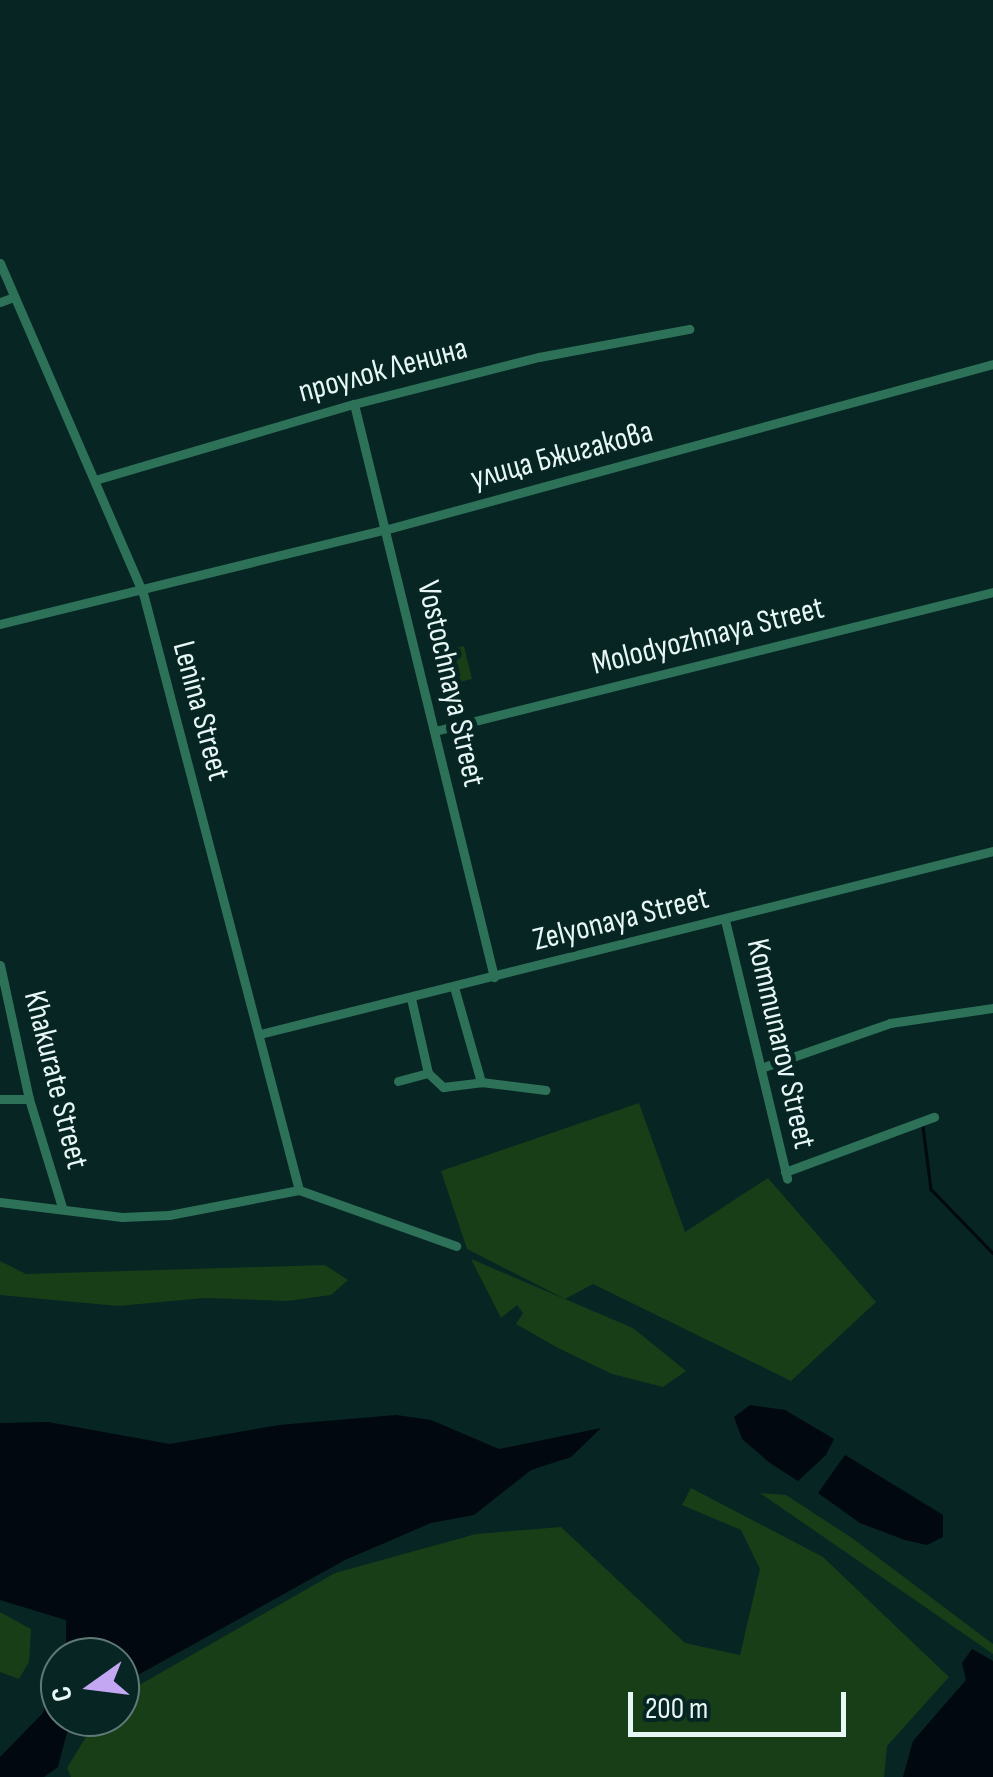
<!DOCTYPE html>
<html>
<head>
<meta charset="utf-8">
<style>
  body { margin:0 }
  #map { position:relative; width:993px; height:1777px; overflow:hidden; background:#062523; font-family:"Sofia Sans Condensed",sans-serif }
  div>[style] { position:absolute }
  [style*='--x'] { left:calc(var(--x)*1px); top:calc(var(--y)*1px); width:calc(var(--w)*1px); rotate:calc(var(--a)*1deg) }
  .green>* { inset:0; background:#173e17 }
  .water>* { inset:0; background:#01080f }
  .stream>* { height:2.5px; margin:-1.25px; padding:0 1.25px; transform-origin:1.25px; border-radius:1.25px; background:#01080f }
  .minor>* { height:9px; margin:-4.5px; padding:0 4.5px; transform-origin:4.5px; border-radius:4.5px; background:#2d7258 }
  span { translate:-50% -50%; white-space:nowrap; text-align:center; line-height:1.15; -webkit-text-stroke:10px #062523; paint-order:stroke }
  .street-label { font-size:32px; color:#e6f7f5 }
  .north { position:absolute; left:40px; top:1637px; width:100px; height:100px; box-sizing:border-box; background:#062523; border:2px solid #607977; border-radius:50%; rotate:256deg; font-size:28px; font-weight:700; line-height:40px; text-align:center; color:#e6f7f5 }
  .north::after { content:''; display:block; margin:auto; width:35px; height:45px; background:#c3a7f2; clip-path:polygon(50% 0,100% 100%,50% 72%,0 100%) }
  .scale { position:absolute; left:628px; top:1692px; width:218px; height:45px; box-sizing:border-box; border:5px solid #e6f7f5; border-top:0; padding-left:12px; font-size:30px; line-height:35px; white-space:nowrap; color:#e6f7f5; -webkit-text-stroke:8px #062523; paint-order:stroke }
</style>
</head>
<body>
<div id="map">
  <div class="green">
    <i style="clip-path:polygon(464px 646px,472px 679px,456px 683px,448px 650px)"></i>
    <i style="clip-path:polygon(639px 1103px,685px 1232px,768px 1178px,876px 1302px,791px 1381px,593px 1284px,565px 1299px,467px 1249px,441px 1171px)"></i>
    <i style="clip-path:polygon(471px 1259px,633px 1328px,686px 1371px,663px 1387px,612px 1374px,558px 1348px,516px 1324px,523px 1313px,517px 1305px,501px 1318px)"></i>
    <i style="clip-path:polygon(0 1261px,26px 1274px,325px 1265px,348px 1280px,331px 1295px,287px 1301px,205px 1298px,118px 1306px,0 1295px)"></i>
    <i style="clip-path:polygon(691px 1488px,823px 1557px,949px 1677px,887px 1746px,884px 1777px,71px 1777px,67px 1768px,98px 1717px,120px 1717px,120px 1696px,335px 1573px,476px 1534px,561px 1527px,685px 1643px,740px 1655px,760px 1569px,741px 1530px,682px 1505px)"></i>
    <i style="clip-path:polygon(760px 1493px,786px 1495px,852px 1538px,993px 1644px,993px 1654px)"></i>
    <i style="clip-path:polygon(0 1612px,31px 1629px,29px 1662px,19px 1679px,0 1672px)"></i>
  </div>
  <div class="water">
    <i style="clip-path:polygon(750px 1405px,785px 1410px,834px 1439px,826px 1455px,798px 1481px,770px 1463px,742px 1439px,734px 1417px)"></i>
    <i style="clip-path:polygon(396px 1415px,431px 1420px,499px 1449px,601px 1428px,571px 1457px,531px 1470px,474px 1515px,431px 1523px,345px 1560px,120px 1685px,120px 1657px,66px 1657px,66px 1620px,0 1600px,0 1423px,48px 1422px,170px 1444px,279px 1425px)"></i>
    <i style="clip-path:polygon(845px 1455px,943px 1515px,943px 1537px,927px 1545px,905px 1540px,860px 1523px,818px 1493px)"></i>
    <i style="clip-path:polygon(972px 1649px,993px 1661px,993px 1777px,903px 1777px,913px 1741px,966px 1680px,962px 1663px)"></i>
    <i style="clip-path:polygon(55px 1671px,60px 1717px,71px 1717px,58px 1767px,44px 1777px,0 1777px,0 1757px,43px 1713px)"></i>
  </div>
  <div class="stream">
    <i style="--x:923;--y:1126;--w:64;--a:82.8"></i>
    <i style="--x:931;--y:1189;--w:89;--a:45.9"></i>
  </div>
  <div class="minor">
    <i style="--x:0;--y:263;--w:360;--a:66.6"></i>
    <i style="--x:143;--y:593;--w:617;--a:75.36"></i>
    <i style="--x:0;--y:302;--w:15;--a:-20"></i>
    <i style="--x:354;--y:404;--w:590;--a:76.27"></i>
    <i style="--x:95;--y:480;--w:270;--a:-16.4"></i>
    <i style="--x:354;--y:404;--w:191;--a:-14.3"></i>
    <i style="--x:539;--y:357;--w:153;--a:-10.6"></i>
    <i style="--x:0;--y:624;--w:399;--a:-13.8"></i>
    <i style="--x:388;--y:529;--w:627;--a:-15.26"></i>
    <i style="--x:435;--y:731;--w:575;--a:-13.99"></i>
    <i style="--x:725;--y:920;--w:266;--a:76.5"></i>
    <i style="--x:0;--y:965;--w:137;--a:77.8"></i>
    <i style="--x:29;--y:1099;--w:113;--a:73"></i>
    <i style="--x:454;--y:987;--w:99;--a:74.1"></i>
    <i style="--x:481;--y:1082;--w:65;--a:7"></i>
    <i style="--x:260;--y:1034;--w:755;--a:-14.02"></i>
    <i style="--x:761;--y:1068;--w:137;--a:-19.2"></i>
    <i style="--x:890;--y:1023;--w:104;--a:-8.3"></i>
    <i style="--x:428;--y:1073;--w:21;--a:43"></i>
    <i style="--x:443;--y:1087;--w:38;--a:-7"></i>
    <i style="--x:398;--y:1081;--w:31;--a:-15"></i>
    <i style="--x:428;--y:1073;--w:77;--a:-102.8"></i>
    <i style="--x:0;--y:1099;--w:29;--a:0"></i>
    <i style="--x:785;--y:1172;--w:159;--a:-20.3"></i>
    <i style="--x:0;--y:1202;--w:123;--a:7"></i>
    <i style="--x:122;--y:1217;--w:47;--a:-2.4"></i>
    <i style="--x:169;--y:1215;--w:132;--a:-10.9"></i>
    <i style="--x:299;--y:1190;--w:167;--a:19.6"></i>
  </div>
  <div class="street-label">
    <span style="left:383px;top:371px;rotate:-15deg">проулок Ленина</span>
    <span style="left:562px;top:456px;rotate:-15deg">улица Бжигакова</span>
    <span style="left:708px;top:637px;rotate:-14deg">Molodyozhnaya Street</span>
    <span style="left:450px;top:684px;rotate:77deg">Vostochnaya Street</span>
    <span style="left:200px;top:711px;rotate:75deg">Lenina Street</span>
    <span style="left:621px;top:920px;rotate:-14deg">Zelyonaya Street</span>
    <span style="left:780px;top:1044px;rotate:77deg">Kommunarov Street</span>
    <span style="left:55px;top:1080px;rotate:76deg">Khakurate Street</span>
  </div>
  <div class="north">С</div>
  <div class="scale">200 m</div>
</div>
</body>
</html>
